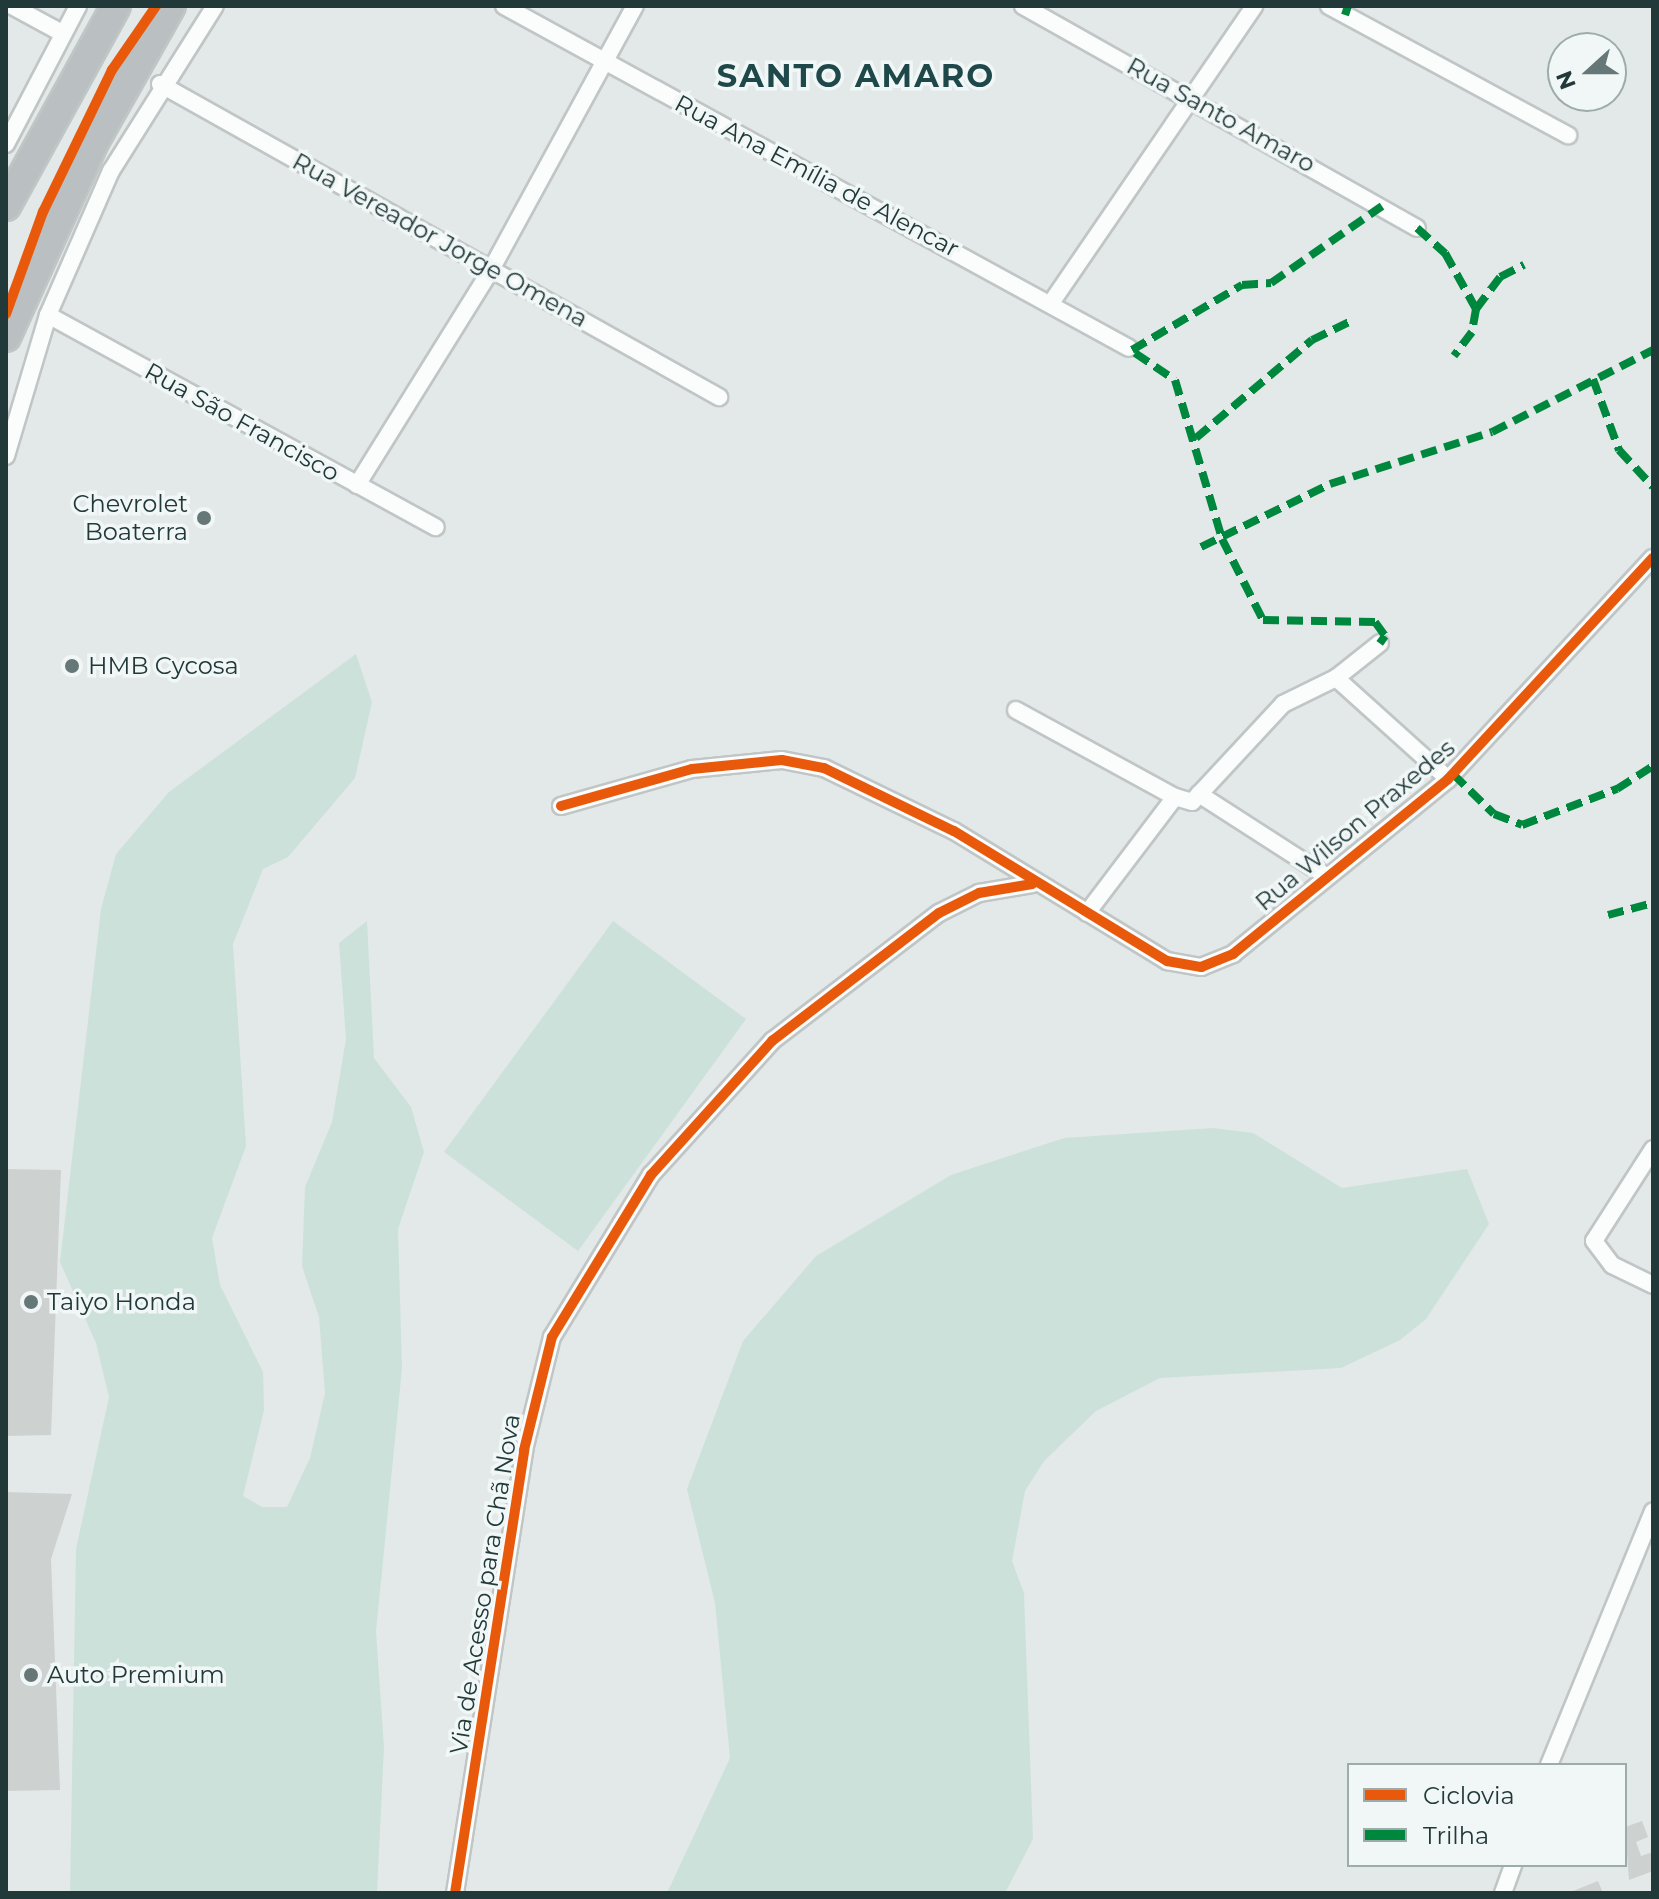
<!DOCTYPE html>
<html>
<head>
<meta charset="utf-8">
<style>
  body { margin:0 }
  #map { position:relative; width:1659px; height:1899px; overflow:hidden; background:#e3e9e8; font-family:Montserrat,sans-serif }
  div>[style] { position:absolute }
  [style*='--x'] { left:calc(var(--x)*1px); top:calc(var(--y)*1px); width:calc(var(--w)*1px); rotate:calc(var(--a)*1deg) }
  .green>* { inset:0; background:#cce1d9 }
  .building>* { inset:0; background:#cdd2d1 }
  .roads { filter:drop-shadow(2px 0 #c0c5c5) drop-shadow(-2px 0 #c0c5c5) drop-shadow(0 2px #c0c5c5) drop-shadow(0 -2px #c0c5c5) }
  .street>* { height:16px; margin:-8px; padding:0 8px; transform-origin:8px; border-radius:8px; background:#fbfcfc }
  .highway>* { height:28px; margin:-14px; padding:0 14px; transform-origin:14px; border-radius:14px; background:#bac0c1 }
  .quiet>* { height:8px; margin-top:-4px; transform-origin:0; background:repeating-linear-gradient(90deg,#00873e 0 16px,transparent 0 24px) }
  .cycleway>* { height:10px; margin:-5px; padding:0 5px; transform-origin:5px; border-radius:5px; background:#e8590c }
  .dots>* { width:22px; height:22px; translate:-50% -50%; box-sizing:border-box; border:4px solid #f1f7f6; border-radius:50% }
  span { translate:-50% -50%; white-space:nowrap; text-align:center; line-height:1.15; -webkit-text-stroke:7px #f1f7f6; paint-order:stroke }
  .street-label { font-size:24px; color:#22393a }
  .poi-label { font-size:24px; color:#22393a }
  .right { translate:-100% -50%; text-align:right }
  .left { translate:0 -50%; text-align:left }
  .district-label { font-size:32px; color:#1f484b; font-weight:700; letter-spacing:2px }
  .frame { position:absolute; inset:0; border:8px solid #22393a; pointer-events:none }
  .legend { position:absolute; left:1347px; top:1763px; width:280px; height:104px; box-sizing:border-box; background:#f1f7f6; border:2px solid #9eabab; margin:0; padding:10px 14px; list-style:none; font-size:24px; color:#22393a }
  .legend li { display:flex; align-items:center; gap:16px; height:40px }
  .legend b { width:40px; border:2px solid #9eabab }
  .north { position:absolute; left:1547px; top:32px; width:80px; height:80px; box-sizing:border-box; background:#f1f7f6; border:2px solid #9eabab; border-radius:50%; rotate:249deg; font-size:22px; font-weight:700; line-height:32px; text-align:center; color:#22393a }
  .north::after { content:''; display:block; margin:auto; width:28px; height:36px; background:#677; clip-path:polygon(50% 0,100% 100%,50% 72%,0 100%) }
</style>
</head>
<body>
<div id="map">
  <div class="green">
    <i style="clip-path:polygon(356px 654px,372px 702px,355px 778px,288px 857px,263px 869px,233px 944px,246px 1146px,212px 1238px,220px 1285px,263px 1372px,264px 1410px,243px 1496px,262px 1507px,287px 1507px,310px 1458px,325px 1393px,319px 1317px,302px 1266px,305px 1187px,332px 1122px,346px 1039px,339px 943px,367px 921px,374px 1058px,411px 1107px,424px 1152px,398px 1229px,402px 1368px,376px 1632px,384px 1747px,377px 1893px,70px 1893px,76px 1549px,109px 1397px,96px 1343px,60px 1262px,101px 909px,116px 854px,169px 792px)"></i>
    <i style="clip-path:polygon(613px 921px,746px 1019px,578px 1251px,444px 1152px)"></i>
    <i style="clip-path:polygon(1213px 1128px,1253px 1133px,1342px 1188px,1467px 1169px,1489px 1224px,1426px 1319px,1400px 1340px,1341px 1368px,1160px 1378px,1096px 1411px,1044px 1461px,1025px 1491px,1012px 1561px,1024px 1593px,1033px 1839px,1005px 1893px,667px 1893px,730px 1758px,715px 1603px,687px 1489px,743px 1341px,816px 1256px,951px 1175px,1064px 1138px)"></i>
  </div>
  <div class="building">
    <i style="clip-path:polygon(6px 1169px,61px 1170px,51px 1435px,6px 1436px)"></i>
    <i style="clip-path:polygon(6px 1492px,72px 1494px,51px 1559px,60px 1790px,6px 1791px)"></i>
    <i style="clip-path:polygon(1642px 1821px,1648px 1837px,1636px 1842px,1641px 1856px,1653px 1852px,1653px 1871px,1629px 1880px,1625px 1827px)"></i>
    <i style="clip-path:polygon(1598px 1881px,1603px 1893px,1568px 1893px)"></i>
  </div>
  <div class="roads">
    <div class="street">
      <i style="--x:12;--y:6;--w:57;--a:28.4"></i>
      <i style="--x:504;--y:6;--w:712;--a:28.69"></i>
      <i style="--x:1023;--y:6;--w:452;--a:29.4"></i>
      <i style="--x:1329;--y:6;--w:272;--a:28.4"></i>
      <i style="--x:160;--y:84;--w:641;--a:29.25"></i>
      <i style="--x:6;--y:144;--w:156;--a:-62.4"></i>
      <i style="--x:1051;--y:303;--w:360;--a:-55.6"></i>
      <i style="--x:48;--y:315;--w:442;--a:28.7"></i>
      <i style="--x:6;--y:456;--w:147;--a:-73.4"></i>
      <i style="--x:48;--y:315;--w:157;--a:-66.4"></i>
      <i style="--x:111;--y:171;--w:195;--a:-57.8"></i>
      <i style="--x:357;--y:485;--w:256;--a:-58.1"></i>
      <i style="--x:492;--y:268;--w:298;--a:-61.4"></i>
      <i style="--x:1336;--y:678;--w:151;--a:42"></i>
      <i style="--x:1016;--y:710;--w:181;--a:28.7"></i>
      <i style="--x:1199;--y:794;--w:151;--a:32.8"></i>
      <i style="--x:561;--y:806;--w:136;--a:-15.8"></i>
      <i style="--x:692;--y:769;--w:90;--a:-5.7"></i>
      <i style="--x:782;--y:760;--w:43;--a:10.8"></i>
      <i style="--x:824;--y:768;--w:144;--a:25.9"></i>
      <i style="--x:954;--y:831;--w:250;--a:31.4"></i>
      <i style="--x:1167;--y:961;--w:35;--a:10"></i>
      <i style="--x:1201;--y:967;--w:35;--a:-22"></i>
      <i style="--x:1233;--y:954;--w:277;--a:-39.1"></i>
      <i style="--x:1448;--y:779;--w:301;--a:-47.2"></i>
      <i style="--x:1087;--y:913;--w:146;--a:-52.8"></i>
      <i style="--x:1175;--y:797;--w:18;--a:16"></i>
      <i style="--x:1192;--y:802;--w:134;--a:-47.1"></i>
      <i style="--x:1283;--y:704;--w:59;--a:-26.1"></i>
      <i style="--x:1336;--y:678;--w:56;--a:-38.5"></i>
      <i style="--x:1653;--y:1149;--w:109;--a:122.7"></i>
      <i style="--x:1594;--y:1241;--w:30;--a:53"></i>
      <i style="--x:1612;--y:1265;--w:46;--a:26"></i>
      <i style="--x:1549;--y:1765;--w:274;--a:-67.7"></i>
      <i style="--x:455;--y:1893;--w:448;--a:-81.1"></i>
      <i style="--x:524;--y:1450;--w:116;--a:-76.1"></i>
      <i style="--x:552;--y:1337;--w:190;--a:-58.6"></i>
      <i style="--x:651;--y:1175;--w:181;--a:-47.9"></i>
      <i style="--x:772;--y:1041;--w:210;--a:-37.5"></i>
      <i style="--x:939;--y:913;--w:45;--a:-26.6"></i>
      <i style="--x:979;--y:893;--w:54;--a:-9.6"></i>
      <i style="--x:1503;--y:1893;--w:30;--a:-70"></i>
    </div>
    <div class="highway">
      <i style="--x:6;--y:206;--w:228;--a:-61.2"></i>
      <i style="--x:6;--y:337;--w:214;--a:-65.7"></i>
      <i style="--x:94;--y:142;--w:156;--a:-60.5"></i>
    </div>
  </div>
  <div class="quiet">
    <i style="--x:1345;--y:15;--w:9;--a:-72"></i>
    <i style="--x:1417;--y:228;--w:38;--a:42"></i>
    <i style="--x:1445;--y:253;--w:64;--a:61"></i>
    <i style="--x:1476;--y:309;--w:23;--a:100"></i>
    <i style="--x:1472;--y:332;--w:30;--a:127"></i>
    <i style="--x:1476;--y:309;--w:40;--a:-53"></i>
    <i style="--x:1500;--y:277;--w:27;--a:-27"></i>
    <i style="--x:1132;--y:350;--w:128;--a:-30.6"></i>
    <i style="--x:1242;--y:285;--w:29;--a:-4"></i>
    <i style="--x:1271;--y:283;--w:135;--a:-34.7"></i>
    <i style="--x:1135;--y:353;--w:48;--a:34"></i>
    <i style="--x:1175;--y:380;--w:166;--a:73.5"></i>
    <i style="--x:1222;--y:539;--w:91;--a:63.2"></i>
    <i style="--x:1263;--y:620;--w:112;--a:1"></i>
    <i style="--x:1375;--y:622;--w:17;--a:54"></i>
    <i style="--x:1385;--y:636;--w:9;--a:126"></i>
    <i style="--x:1593;--y:379;--w:76;--a:69.9"></i>
    <i style="--x:1619;--y:450;--w:50;--a:47.4"></i>
    <i style="--x:1196;--y:438;--w:152;--a:-40.2"></i>
    <i style="--x:1312;--y:340;--w:41;--a:-25.9"></i>
    <i style="--x:1201;--y:547;--w:144;--a:-26"></i>
    <i style="--x:1330;--y:484;--w:170;--a:-17.8"></i>
    <i style="--x:1492;--y:432;--w:181;--a:-27"></i>
    <i style="--x:1453;--y:774;--w:57;--a:44.3"></i>
    <i style="--x:1494;--y:814;--w:30;--a:21"></i>
    <i style="--x:1522;--y:825;--w:102;--a:-20.8"></i>
    <i style="--x:1617;--y:789;--w:43;--a:-32.6"></i>
    <i style="--x:1608;--y:915;--w:47;--a:-14.9"></i>
  </div>
  <div class="cycleway">
    <i style="--x:6;--y:314;--w:109;--a:-70.1"></i>
    <i style="--x:43;--y:212;--w:158;--a:-64.1"></i>
    <i style="--x:112;--y:70;--w:78;--a:-55.5"></i>
    <i style="--x:561;--y:806;--w:136;--a:-15.8"></i>
    <i style="--x:692;--y:769;--w:90;--a:-5.7"></i>
    <i style="--x:782;--y:760;--w:43;--a:10.8"></i>
    <i style="--x:824;--y:768;--w:144;--a:25.9"></i>
    <i style="--x:954;--y:831;--w:250;--a:31.4"></i>
    <i style="--x:1167;--y:961;--w:35;--a:10"></i>
    <i style="--x:1201;--y:967;--w:35;--a:-22"></i>
    <i style="--x:1233;--y:954;--w:277;--a:-39.1"></i>
    <i style="--x:1448;--y:779;--w:301;--a:-47.2"></i>
    <i style="--x:455;--y:1893;--w:448;--a:-81.1"></i>
    <i style="--x:524;--y:1450;--w:116;--a:-76.1"></i>
    <i style="--x:552;--y:1337;--w:190;--a:-58.6"></i>
    <i style="--x:651;--y:1175;--w:181;--a:-47.9"></i>
    <i style="--x:772;--y:1041;--w:210;--a:-37.5"></i>
    <i style="--x:939;--y:913;--w:45;--a:-26.6"></i>
    <i style="--x:979;--y:893;--w:54;--a:-9.6"></i>
  </div>
  <div class="dots">
    <i style="left:204px;top:518px;background:#677"></i>
    <i style="left:72px;top:666px;background:#677"></i>
    <i style="left:31px;top:1302px;background:#677"></i>
    <i style="left:31px;top:1675px;background:#677"></i>
  </div>
  <div class="street-label">
    <span style="left:1221px;top:115px;rotate:29deg">Rua Santo Amaro</span>
    <span style="left:817px;top:176px;rotate:28deg">Rua Ana Emília de Alencar</span>
    <span style="left:440px;top:240px;rotate:29deg">Rua Vereador Jorge Omena</span>
    <span style="left:242px;top:422px;rotate:29deg">Rua São Francisco</span>
    <span style="left:1355px;top:825px;rotate:-40deg">Rua Wilson Praxedes</span>
    <span style="left:485px;top:1584px;rotate:-81deg">Via de Acesso para Chã Nova</span>
  </div>
  <div class="poi-label">
    <span class="right" style="left:188px;top:518px">Chevrolet<br>Boaterra</span>
    <span class="left" style="left:88px;top:666px">HMB Cycosa</span>
    <span class="left" style="left:47px;top:1302px">Taiyo Honda</span>
    <span class="left" style="left:47px;top:1675px">Auto Premium</span>
  </div>
  <div class="district-label">
    <span style="left:856px;top:76px">SANTO AMARO</span>
  </div>
  <div class="frame"></div>
  <ul class="legend">
  <li><b style="height:10px;background:#e8590c"></b>Ciclovia</li>
  <li><b style="height:10px;background:#00873e"></b>Trilha</li>
  </ul>
  <div class="north">N</div>
</div>
</body>
</html>
